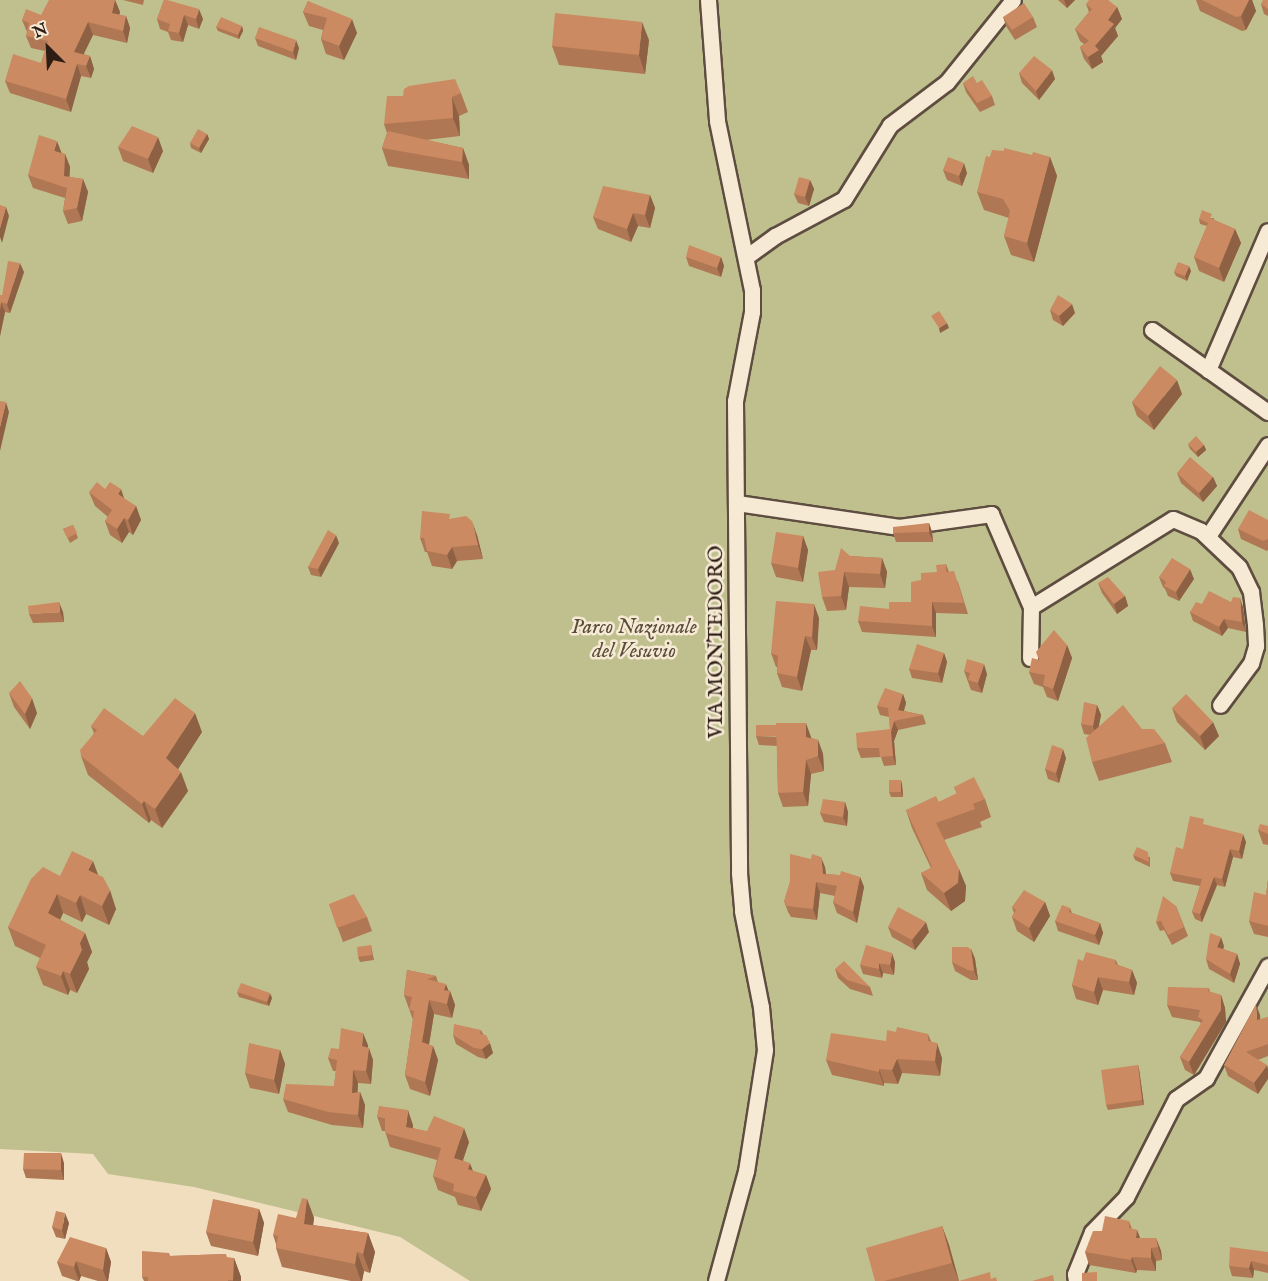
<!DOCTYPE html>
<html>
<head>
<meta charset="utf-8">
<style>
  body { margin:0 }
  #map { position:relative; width:1268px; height:1281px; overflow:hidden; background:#f1debf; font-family:"IM FELL English",serif }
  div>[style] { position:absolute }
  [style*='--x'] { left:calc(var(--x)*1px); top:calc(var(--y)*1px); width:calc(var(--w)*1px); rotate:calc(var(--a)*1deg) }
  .green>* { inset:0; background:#c0c08e }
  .roads { filter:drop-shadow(2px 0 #5e4d40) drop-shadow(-2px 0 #5e4d40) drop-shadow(0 2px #5e4d40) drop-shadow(0 -2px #5e4d40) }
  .minor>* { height:15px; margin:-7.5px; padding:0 7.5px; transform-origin:7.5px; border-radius:7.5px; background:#f6ead5 }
  .wall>* { inset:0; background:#af7753 }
  .shaded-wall>* { inset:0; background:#8e6144 }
  .building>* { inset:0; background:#cb8a61 }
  span { translate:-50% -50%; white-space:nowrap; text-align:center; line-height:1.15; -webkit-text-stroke:5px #f6ead5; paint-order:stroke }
  .park-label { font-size:21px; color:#594e39; font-style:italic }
  .street-label { font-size:21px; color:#2d1d15 }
  .north { position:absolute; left:18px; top:18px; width:60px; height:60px; -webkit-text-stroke:4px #f6ead5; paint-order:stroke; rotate:336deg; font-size:16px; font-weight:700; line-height:24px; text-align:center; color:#2d1d15 }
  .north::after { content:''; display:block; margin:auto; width:21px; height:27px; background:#2d1d15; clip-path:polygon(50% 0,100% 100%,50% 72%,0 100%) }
</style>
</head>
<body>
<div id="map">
  <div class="green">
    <i style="clip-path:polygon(0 0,1268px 0,1268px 1281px,470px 1281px,400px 1237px,194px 1187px,108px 1174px,93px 1154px,0 1149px)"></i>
  </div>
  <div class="roads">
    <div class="minor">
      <i style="--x:708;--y:0;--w:121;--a:85.7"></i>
      <i style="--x:717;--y:121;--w:173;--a:78.3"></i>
      <i style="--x:752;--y:290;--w:22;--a:90"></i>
      <i style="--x:752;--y:312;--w:91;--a:100.8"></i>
      <i style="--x:735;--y:401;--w:472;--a:89.5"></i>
      <i style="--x:739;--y:873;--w:38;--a:85"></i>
      <i style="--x:742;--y:911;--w:98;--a:78.8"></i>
      <i style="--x:761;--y:1007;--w:43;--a:84.7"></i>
      <i style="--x:765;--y:1050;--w:122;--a:98.9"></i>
      <i style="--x:746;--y:1171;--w:114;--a:105.3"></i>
      <i style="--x:746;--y:257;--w:36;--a:-36"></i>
      <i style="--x:775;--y:236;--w:78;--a:-28.2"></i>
      <i style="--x:844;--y:199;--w:87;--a:-58.1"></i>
      <i style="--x:890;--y:125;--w:71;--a:-37"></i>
      <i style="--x:947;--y:82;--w:105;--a:-51.2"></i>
      <i style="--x:1152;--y:330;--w:142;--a:35.3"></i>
      <i style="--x:1208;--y:370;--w:151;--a:-66.7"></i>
      <i style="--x:737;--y:503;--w:164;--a:8.4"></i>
      <i style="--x:899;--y:527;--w:93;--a:-8"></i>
      <i style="--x:991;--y:514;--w:101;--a:66.7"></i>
      <i style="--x:1031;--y:607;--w:51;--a:91.1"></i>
      <i style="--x:1208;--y:536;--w:109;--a:-56.6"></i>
      <i style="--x:1031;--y:607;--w:167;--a:-31.8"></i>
      <i style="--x:1173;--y:519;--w:30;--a:23"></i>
      <i style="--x:1201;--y:531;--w:52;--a:43.5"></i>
      <i style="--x:1239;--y:567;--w:28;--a:64"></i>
      <i style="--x:1251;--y:592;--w:33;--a:83"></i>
      <i style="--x:1255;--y:625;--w:21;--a:87"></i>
      <i style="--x:1256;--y:646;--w:18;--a:106"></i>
      <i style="--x:1251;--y:663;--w:52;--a:126.4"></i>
      <i style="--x:1076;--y:1281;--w:7;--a:-98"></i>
      <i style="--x:1075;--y:1274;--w:45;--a:-68"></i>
      <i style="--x:1092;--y:1232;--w:49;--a:-45.8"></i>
      <i style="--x:1126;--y:1197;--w:110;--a:-63"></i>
      <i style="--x:1176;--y:1099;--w:37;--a:-35"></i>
      <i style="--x:1206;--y:1078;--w:128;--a:-61"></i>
    </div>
  </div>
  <div class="wall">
    <i style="clip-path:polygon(115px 0,120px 12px,119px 15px,126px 16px,130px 28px,127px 43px,93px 35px,83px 54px,90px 56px,94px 69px,91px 78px,81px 76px,71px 112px,10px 93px,5px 81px,41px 63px,45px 51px,31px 48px,26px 36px,27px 32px,22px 20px,41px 15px)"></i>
    <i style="clip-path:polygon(123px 0,144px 0,143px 5px)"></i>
    <i style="clip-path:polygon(164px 0,203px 19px,199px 29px,188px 25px,183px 42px,171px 40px,168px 32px,160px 29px,157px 19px)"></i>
    <i style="clip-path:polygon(1058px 0,1075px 0,1067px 8px)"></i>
    <i style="clip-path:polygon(1196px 0,1252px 0,1256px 11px,1246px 30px,1242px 31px,1200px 11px)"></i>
    <i style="clip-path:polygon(1268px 0,1268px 16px,1264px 14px,1261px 4px)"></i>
    <i style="clip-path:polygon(308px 1px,357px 33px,344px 60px,326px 54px,321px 39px,323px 30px,309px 26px,303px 12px)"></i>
    <i style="clip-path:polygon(1086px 4px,1117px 7px,1122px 19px,1115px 28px,1118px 36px,1101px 56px,1103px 62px,1092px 69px,1084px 59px,1080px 47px,1084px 44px,1080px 41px,1075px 29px,1089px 12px)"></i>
    <i style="clip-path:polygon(1003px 17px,1033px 17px,1037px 27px,1015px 40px,1006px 26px)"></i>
    <i style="clip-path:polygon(242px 26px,243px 31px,239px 39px,218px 31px,216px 27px)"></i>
    <i style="clip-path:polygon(255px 38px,299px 48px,296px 60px,258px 46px)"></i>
    <i style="clip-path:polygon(649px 40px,645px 74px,559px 65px,552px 46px)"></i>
    <i style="clip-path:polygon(1019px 73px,1055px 79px,1039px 100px,1022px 83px)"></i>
    <i style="clip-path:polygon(963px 83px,977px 83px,992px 96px,995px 105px,980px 112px,966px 92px)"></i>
    <i style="clip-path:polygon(461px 93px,468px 112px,459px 116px,460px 136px,426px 140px,463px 148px,469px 165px,469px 179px,388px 166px,382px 148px,387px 133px,384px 124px,403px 96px)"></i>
    <i style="clip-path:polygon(207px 134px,209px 139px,201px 153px,191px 148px,190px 143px)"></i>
    <i style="clip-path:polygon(118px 147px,163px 151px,153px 173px,123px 161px)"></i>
    <i style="clip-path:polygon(61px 153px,65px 154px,70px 167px,69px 177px,83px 179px,88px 192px,82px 221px,68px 224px,63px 211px,65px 198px,33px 188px,28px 175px)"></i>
    <i style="clip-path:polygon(1032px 155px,1050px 157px,1057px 176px,1034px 262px,1011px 255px,1004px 236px,1009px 218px,984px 210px,977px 192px,990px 157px)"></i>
    <i style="clip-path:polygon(943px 170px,967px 173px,962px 186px,947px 180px)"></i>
    <i style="clip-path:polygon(810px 180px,814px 189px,809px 206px,798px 203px,794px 194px)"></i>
    <i style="clip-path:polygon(650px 195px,655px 208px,650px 228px,638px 226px,631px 242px,598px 229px,593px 217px)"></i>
    <i style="clip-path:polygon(1214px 218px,1214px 220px,1235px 229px,1241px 243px,1224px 282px,1199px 271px,1194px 257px,1207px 226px,1200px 224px,1199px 219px)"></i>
    <i style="clip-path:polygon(686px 257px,721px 257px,724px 266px,721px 277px,689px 266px)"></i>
    <i style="clip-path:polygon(1191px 271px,1187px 281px,1176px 276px,1174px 272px)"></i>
    <i style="clip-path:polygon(24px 272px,10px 313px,5px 312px,0 336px,0 295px,2px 296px)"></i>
    <i style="clip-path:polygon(1050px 310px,1075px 313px,1063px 326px,1053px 320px)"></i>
    <i style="clip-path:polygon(1182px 394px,1154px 430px,1137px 416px,1132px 402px)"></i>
    <i style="clip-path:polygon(1188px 444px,1204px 445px,1206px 450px,1198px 457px,1190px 449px)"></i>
    <i style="clip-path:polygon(1177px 473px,1213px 477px,1217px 486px,1203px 502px,1181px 483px)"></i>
    <i style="clip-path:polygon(105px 489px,136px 506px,141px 520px,133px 535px,129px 532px,122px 543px,110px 535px,105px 521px,108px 517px,95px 506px,89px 492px)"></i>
    <i style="clip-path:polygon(451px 519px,477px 535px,483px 559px,457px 561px,452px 569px,432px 566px,427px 552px,425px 552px,420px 538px)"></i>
    <i style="clip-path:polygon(1268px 520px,1268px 550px,1267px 551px,1241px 539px,1238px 529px)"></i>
    <i style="clip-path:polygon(929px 523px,932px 532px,933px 542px,896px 542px,893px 533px)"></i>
    <i style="clip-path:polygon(73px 525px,78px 538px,70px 543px,63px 529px)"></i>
    <i style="clip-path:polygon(803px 536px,808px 550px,803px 582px,776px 577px,771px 563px)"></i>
    <i style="clip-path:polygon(339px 543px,321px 577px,311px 575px,308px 567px)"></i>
    <i style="clip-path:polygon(850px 556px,882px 558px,887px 572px,885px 588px,849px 587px,846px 610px,827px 611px,822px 597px,835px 570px)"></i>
    <i style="clip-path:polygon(946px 564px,949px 572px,958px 582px,968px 614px,936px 613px,936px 637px,862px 632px,858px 621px,889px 609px,911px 602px,921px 580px,937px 572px)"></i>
    <i style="clip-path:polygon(1159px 577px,1194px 579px,1179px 601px,1168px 596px,1165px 589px,1163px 587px)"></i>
    <i style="clip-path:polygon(1098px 583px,1125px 596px,1128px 606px,1117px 614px,1102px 593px)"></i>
    <i style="clip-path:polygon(1231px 602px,1243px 607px,1246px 632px,1228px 628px,1222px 636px,1193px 621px,1190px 612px,1202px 604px)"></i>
    <i style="clip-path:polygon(63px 612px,64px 622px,33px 623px,29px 614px)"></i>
    <i style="clip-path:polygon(819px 618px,817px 650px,811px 650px,802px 691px,782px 687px,777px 673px,777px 667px,776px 667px,771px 653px)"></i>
    <i style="clip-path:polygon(1067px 645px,1072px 658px,1058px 701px,1047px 697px,1043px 687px,1034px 684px,1029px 672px)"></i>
    <i style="clip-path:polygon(944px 653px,947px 662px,942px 683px,912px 678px,909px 669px)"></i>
    <i style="clip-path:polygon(964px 671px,987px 674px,982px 693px,971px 690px)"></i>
    <i style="clip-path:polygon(9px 693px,37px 713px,30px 729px,14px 707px)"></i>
    <i style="clip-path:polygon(903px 694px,906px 703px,904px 711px,923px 715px,926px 724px,898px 730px,894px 741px,896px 765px,884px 766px,881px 757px,861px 758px,857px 748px,890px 729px,889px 717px,880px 715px,877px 706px)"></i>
    <i style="clip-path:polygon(1097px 705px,1101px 715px,1098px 727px,1142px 729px,1165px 743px,1172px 762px,1099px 781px,1092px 762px,1090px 735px,1084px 734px,1081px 724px)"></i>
    <i style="clip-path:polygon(1172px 708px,1219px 736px,1205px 750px,1177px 722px)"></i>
    <i style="clip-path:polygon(91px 726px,143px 736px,202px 732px,178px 769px,188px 791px,162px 828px,151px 820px,149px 823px,88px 775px,81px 756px,94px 733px)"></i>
    <i style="clip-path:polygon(756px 736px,811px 738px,818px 740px,823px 754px,824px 771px,811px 774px,808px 806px,783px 807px,778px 793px,777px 746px,759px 745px)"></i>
    <i style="clip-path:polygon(1066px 758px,1059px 783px,1048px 779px,1045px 769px)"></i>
    <i style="clip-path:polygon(902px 784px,903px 797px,891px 797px,889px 792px)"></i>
    <i style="clip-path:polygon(954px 787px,985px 799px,991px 817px,980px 822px,982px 827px,944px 840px,966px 886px,965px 901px,951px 911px,927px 890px,921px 873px,931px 868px,912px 828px,906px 810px,939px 802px,957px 794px)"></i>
    <i style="clip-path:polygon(845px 802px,848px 812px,847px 826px,824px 822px,820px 813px)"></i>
    <i style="clip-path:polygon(1207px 825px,1246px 842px,1242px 859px,1233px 857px,1225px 887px,1217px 885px,1202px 922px,1195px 919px,1192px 912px,1200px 886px,1173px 881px,1170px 873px,1183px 849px)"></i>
    <i style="clip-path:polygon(1268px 826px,1268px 845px,1263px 844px,1258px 830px)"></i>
    <i style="clip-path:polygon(1133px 855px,1150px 857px,1150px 867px,1135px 860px)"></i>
    <i style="clip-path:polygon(825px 867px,826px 874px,860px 877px,864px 887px,857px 923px,837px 913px,833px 902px,835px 896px,820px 893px,817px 920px,791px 917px,788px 912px,784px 901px)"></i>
    <i style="clip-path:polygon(98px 875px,116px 909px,109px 925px,86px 914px,82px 922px,63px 913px,60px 920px,85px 933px,92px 952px,87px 962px,89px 969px,77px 993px,70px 990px,68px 995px,43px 985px,36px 967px,40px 958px,15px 946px,8px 927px,60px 876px)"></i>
    <i style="clip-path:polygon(1268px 880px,1268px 937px,1254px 934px,1249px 921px,1266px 895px)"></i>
    <i style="clip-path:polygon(1045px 902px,1050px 916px,1034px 942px,1017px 931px,1012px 917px,1014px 913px,1012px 907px)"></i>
    <i style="clip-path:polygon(329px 904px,367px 917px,372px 931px,343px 942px)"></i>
    <i style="clip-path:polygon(1176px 906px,1188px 936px,1172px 945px,1164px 930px,1160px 931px,1156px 922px)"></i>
    <i style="clip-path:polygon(1070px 908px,1072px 913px,1100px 923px,1103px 933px,1099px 945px,1058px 931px,1055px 921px)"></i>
    <i style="clip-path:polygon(888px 927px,929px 932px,915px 950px,892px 937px)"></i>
    <i style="clip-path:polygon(371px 945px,374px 960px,360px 962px,358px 957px)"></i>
    <i style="clip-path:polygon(1224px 946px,1223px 949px,1237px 954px,1240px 964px,1234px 983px,1209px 969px,1206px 959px)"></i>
    <i style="clip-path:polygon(971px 949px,975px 959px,978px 980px,971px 980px,955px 971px,952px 962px)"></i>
    <i style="clip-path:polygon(1116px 960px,1118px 965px,1132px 970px,1137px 983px,1134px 995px,1103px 990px,1098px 1005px,1076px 999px,1072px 985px,1083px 961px)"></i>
    <i style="clip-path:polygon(895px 962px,894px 975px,883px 973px,882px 978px,863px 974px,860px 965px)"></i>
    <i style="clip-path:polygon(835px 969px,870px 987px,873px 996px,850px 989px,838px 978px)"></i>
    <i style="clip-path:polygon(407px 970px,436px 976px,438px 982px,448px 990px,450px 991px,455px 1005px,452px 1018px,434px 1014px,429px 1045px,433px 1046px,438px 1060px,430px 1096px,410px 1089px,405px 1075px,413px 1020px,404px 995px)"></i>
    <i style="clip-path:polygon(1209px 988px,1210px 992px,1221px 995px,1225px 1008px,1226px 1022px,1194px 1075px,1185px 1070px,1180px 1057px,1201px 1024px,1200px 1022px,1172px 1017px,1167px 1005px)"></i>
    <i style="clip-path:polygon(237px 992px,272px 998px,269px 1006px,239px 997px)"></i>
    <i style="clip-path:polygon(1260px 1015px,1260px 1020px,1268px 1017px,1268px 1056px,1258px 1060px,1258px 1094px,1228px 1076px,1224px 1065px)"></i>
    <i style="clip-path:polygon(481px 1030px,493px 1053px,486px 1059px,478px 1057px,456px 1044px,453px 1035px)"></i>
    <i style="clip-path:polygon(896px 1032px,928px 1034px,931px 1041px,942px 1058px,940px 1076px,902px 1073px,898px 1084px,884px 1083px,884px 1086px,832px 1075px,826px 1060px,886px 1041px)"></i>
    <i style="clip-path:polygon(368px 1045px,368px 1047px,373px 1060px,371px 1084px,358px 1083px,357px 1093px,360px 1092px,365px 1105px,363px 1128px,332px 1125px,288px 1112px,283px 1099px,334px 1086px,336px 1071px,333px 1071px,328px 1058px,339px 1049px)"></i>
    <i style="clip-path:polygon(280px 1050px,285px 1064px,279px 1094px,250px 1088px,245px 1073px)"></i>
    <i style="clip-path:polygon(1138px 1065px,1139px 1069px,1144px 1105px,1108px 1110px,1106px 1105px)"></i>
    <i style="clip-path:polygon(377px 1116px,413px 1125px,412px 1128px,469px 1142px,463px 1160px,473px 1171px,486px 1175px,491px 1189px,481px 1211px,458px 1205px,455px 1197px,438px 1190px,433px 1176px,437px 1160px,390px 1147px,385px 1131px,382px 1131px)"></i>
    <i style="clip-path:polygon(64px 1163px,64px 1180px,26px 1178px,23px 1169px)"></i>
    <i style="clip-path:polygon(307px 1199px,314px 1218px,313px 1225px,368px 1233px,375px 1252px,370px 1273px,364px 1271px,362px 1281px,351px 1281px,282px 1267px,276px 1248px,276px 1244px,273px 1235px,296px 1218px)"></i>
    <i style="clip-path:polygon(259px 1209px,264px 1223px,258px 1256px,211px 1246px,206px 1232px)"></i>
    <i style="clip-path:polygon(1129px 1221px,1132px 1229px,1137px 1230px,1140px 1238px,1156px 1238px,1161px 1251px,1162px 1260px,1156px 1261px,1156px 1271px,1137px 1270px,1136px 1273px,1089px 1265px,1085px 1252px,1102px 1231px)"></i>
    <i style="clip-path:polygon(69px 1223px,65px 1239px,56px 1237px,52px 1227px)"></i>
    <i style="clip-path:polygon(942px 1226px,949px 1245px,959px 1281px,875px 1281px)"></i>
    <i style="clip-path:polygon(106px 1248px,111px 1262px,108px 1281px,98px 1281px,81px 1276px,79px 1281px,77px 1281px,62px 1276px,57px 1262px)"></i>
    <i style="clip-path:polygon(1268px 1252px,1268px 1273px,1254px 1270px,1253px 1278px,1232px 1276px,1229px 1266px)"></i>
    <i style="clip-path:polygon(169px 1253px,170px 1256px,226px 1254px,227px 1258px,234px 1258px,241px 1277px,241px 1281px,144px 1281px,142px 1277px)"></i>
  </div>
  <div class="shaded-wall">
    <i style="clip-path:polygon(115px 0,120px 12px,117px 25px,112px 13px)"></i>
    <i style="clip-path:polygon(1064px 0,1075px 0,1067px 8px)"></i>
    <i style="clip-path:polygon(1249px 0,1252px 0,1256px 11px,1246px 30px,1241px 16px)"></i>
    <i style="clip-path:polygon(1117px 7px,1122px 19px,1115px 28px,1118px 36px,1101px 56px,1103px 62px,1092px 69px,1088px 57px,1095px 46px,1108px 20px)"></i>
    <i style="clip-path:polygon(199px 9px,203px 19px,199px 29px,196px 19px)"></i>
    <i style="clip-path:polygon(184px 15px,188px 25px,183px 42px,179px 33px)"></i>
    <i style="clip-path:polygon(126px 16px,130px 28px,127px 43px,123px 31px)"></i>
    <i style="clip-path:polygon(352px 19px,357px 33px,344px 60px,339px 46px)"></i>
    <i style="clip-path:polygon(88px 22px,93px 35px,79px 64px,74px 52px)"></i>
    <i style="clip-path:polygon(642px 22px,649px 40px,645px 74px,639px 55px)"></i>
    <i style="clip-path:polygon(242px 26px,243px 31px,239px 39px,238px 35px)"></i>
    <i style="clip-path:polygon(296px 40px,299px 48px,296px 60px,293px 52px)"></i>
    <i style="clip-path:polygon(90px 56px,94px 69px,91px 78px,86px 66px)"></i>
    <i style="clip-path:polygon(77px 64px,81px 76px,71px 112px,66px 99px)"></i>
    <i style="clip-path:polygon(1052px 70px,1055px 79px,1039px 100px,1036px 91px)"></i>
    <i style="clip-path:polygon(452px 97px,459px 116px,460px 136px,453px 118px)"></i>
    <i style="clip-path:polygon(207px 134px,209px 139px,201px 153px,199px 148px)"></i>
    <i style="clip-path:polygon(158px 137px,163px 151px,153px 173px,148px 159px)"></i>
    <i style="clip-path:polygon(57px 141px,62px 154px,54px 151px)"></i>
    <i style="clip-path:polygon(463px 148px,469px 165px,469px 179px,462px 162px)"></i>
    <i style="clip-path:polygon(65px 154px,70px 167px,69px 189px,64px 176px)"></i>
    <i style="clip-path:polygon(1050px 157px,1057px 176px,1034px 262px,1027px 243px)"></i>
    <i style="clip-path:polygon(964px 163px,967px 173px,962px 186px,959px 176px)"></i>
    <i style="clip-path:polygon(83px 179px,88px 192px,82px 221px,77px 208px)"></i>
    <i style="clip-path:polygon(810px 180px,814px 189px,809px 206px,805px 197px)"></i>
    <i style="clip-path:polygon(650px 195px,655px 208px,650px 228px,645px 215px)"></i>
    <i style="clip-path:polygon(6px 207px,9px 216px,2px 243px,0 237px,0 228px)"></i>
    <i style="clip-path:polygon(633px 213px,638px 226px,631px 242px,627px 229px)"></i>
    <i style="clip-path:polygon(1235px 229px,1241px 243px,1224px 282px,1219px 268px)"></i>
    <i style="clip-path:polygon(721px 257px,724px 266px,721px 277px,717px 268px)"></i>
    <i style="clip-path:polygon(20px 263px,24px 272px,10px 313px,7px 304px)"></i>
    <i style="clip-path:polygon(1189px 266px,1191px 271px,1187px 281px,1185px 276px)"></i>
    <i style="clip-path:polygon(1px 302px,5px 312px,0 336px,0 310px)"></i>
    <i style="clip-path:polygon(1072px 304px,1075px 313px,1063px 326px,1059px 316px)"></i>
    <i style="clip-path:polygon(947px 323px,949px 328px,940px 333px,939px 328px)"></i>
    <i style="clip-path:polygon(1177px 380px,1182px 394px,1154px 430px,1148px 416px)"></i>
    <i style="clip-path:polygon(6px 402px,9px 412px,0 451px,0 427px)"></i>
    <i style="clip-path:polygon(1204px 445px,1206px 450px,1198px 457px,1196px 452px)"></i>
    <i style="clip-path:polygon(1213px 477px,1217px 486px,1203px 502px,1199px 493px)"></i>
    <i style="clip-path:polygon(121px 489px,126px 504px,118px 494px)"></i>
    <i style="clip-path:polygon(136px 506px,141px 520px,133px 535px,128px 520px)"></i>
    <i style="clip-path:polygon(124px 518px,129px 532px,122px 543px,117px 529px)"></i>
    <i style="clip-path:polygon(472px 521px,477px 535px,483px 559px,478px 545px)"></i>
    <i style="clip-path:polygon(929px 523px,932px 532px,933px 542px,929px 532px)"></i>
    <i style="clip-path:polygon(336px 535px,339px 543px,321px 577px,318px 569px)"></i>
    <i style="clip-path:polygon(803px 536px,808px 550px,803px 582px,798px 568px)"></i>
    <i style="clip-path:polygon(452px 547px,457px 561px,452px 569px,447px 555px)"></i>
    <i style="clip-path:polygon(882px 558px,887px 572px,885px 588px,880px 574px)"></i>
    <i style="clip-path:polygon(1190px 569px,1194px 579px,1179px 601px,1176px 592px)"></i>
    <i style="clip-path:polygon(844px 572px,849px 587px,846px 610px,841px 596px)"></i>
    <i style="clip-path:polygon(1125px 596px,1128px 606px,1117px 614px,1114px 604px)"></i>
    <i style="clip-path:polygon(1240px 598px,1243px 607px,1246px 632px,1242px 622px)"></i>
    <i style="clip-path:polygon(59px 602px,63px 612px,64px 622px,60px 612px)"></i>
    <i style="clip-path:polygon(932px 602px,936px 613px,936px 637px,932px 626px)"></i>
    <i style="clip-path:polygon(814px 604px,819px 618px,817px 650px,812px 637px)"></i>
    <i style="clip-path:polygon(1224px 619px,1228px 628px,1222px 636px,1219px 627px)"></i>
    <i style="clip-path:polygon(805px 636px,811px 650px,802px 691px,797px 677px)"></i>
    <i style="clip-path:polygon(1067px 645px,1072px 658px,1058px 701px,1053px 689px)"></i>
    <i style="clip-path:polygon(944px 653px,947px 662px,942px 683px,938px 673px)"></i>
    <i style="clip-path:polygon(984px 664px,987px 674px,982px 693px,978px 683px)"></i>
    <i style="clip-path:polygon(903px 694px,906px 703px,901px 720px,898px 710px)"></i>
    <i style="clip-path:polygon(32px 698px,37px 713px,30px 729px,25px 714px)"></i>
    <i style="clip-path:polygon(1097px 705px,1101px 715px,1097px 736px,1093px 726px)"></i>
    <i style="clip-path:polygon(195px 713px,202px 732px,173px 777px,166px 758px)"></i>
    <i style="clip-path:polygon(894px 721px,898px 730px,894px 741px,896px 765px,893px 756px,891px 732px)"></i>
    <i style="clip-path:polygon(1213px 722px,1219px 736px,1205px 750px,1200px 736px)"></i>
    <i style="clip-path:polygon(806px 723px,811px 737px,812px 751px,806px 737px)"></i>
    <i style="clip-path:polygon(818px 740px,823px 754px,824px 771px,818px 756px)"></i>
    <i style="clip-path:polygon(1063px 749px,1066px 758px,1059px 783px,1056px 773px)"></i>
    <i style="clip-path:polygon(806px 760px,811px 774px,808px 806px,803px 792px)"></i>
    <i style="clip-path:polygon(181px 772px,188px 791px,162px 828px,155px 809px)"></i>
    <i style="clip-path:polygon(901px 780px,902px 784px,903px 797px,901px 792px)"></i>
    <i style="clip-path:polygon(144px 801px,151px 820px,149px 823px,142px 804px)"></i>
    <i style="clip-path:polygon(845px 802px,848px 812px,847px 826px,843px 817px)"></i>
    <i style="clip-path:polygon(1243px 834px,1246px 842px,1242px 859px,1239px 851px)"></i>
    <i style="clip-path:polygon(1230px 849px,1233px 857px,1225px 887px,1222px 879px)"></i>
    <i style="clip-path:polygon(821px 857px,825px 867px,827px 885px,823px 874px)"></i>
    <i style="clip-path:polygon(93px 861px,100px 880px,88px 870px)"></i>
    <i style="clip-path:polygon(959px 869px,966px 886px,965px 901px,951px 911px,944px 893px)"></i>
    <i style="clip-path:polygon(860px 877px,864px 887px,857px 923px,853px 912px)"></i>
    <i style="clip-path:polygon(1214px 877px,1217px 885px,1202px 922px,1200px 914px)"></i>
    <i style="clip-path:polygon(816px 882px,820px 893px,817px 920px,813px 909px)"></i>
    <i style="clip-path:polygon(110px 890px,116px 909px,109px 925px,102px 906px)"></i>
    <i style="clip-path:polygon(57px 894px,63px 913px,55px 932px,48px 913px)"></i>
    <i style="clip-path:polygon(80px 895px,86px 914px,82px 922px,76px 903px)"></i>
    <i style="clip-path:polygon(1045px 902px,1050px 916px,1034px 942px,1029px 928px)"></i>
    <i style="clip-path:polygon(926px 922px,929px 932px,915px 950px,912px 940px)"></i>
    <i style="clip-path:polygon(1100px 923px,1103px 933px,1099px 945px,1095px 935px)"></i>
    <i style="clip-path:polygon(85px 933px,92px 952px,87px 962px,89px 969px,77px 993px,70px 974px,80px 943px)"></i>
    <i style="clip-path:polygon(1221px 937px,1224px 946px,1221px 956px,1217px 947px)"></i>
    <i style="clip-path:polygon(971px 949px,975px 959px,978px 980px,974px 971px)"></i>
    <i style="clip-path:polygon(892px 953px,895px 962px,894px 975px,890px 965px)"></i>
    <i style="clip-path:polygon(1237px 954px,1240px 964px,1234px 983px,1230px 974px)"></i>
    <i style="clip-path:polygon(879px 963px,883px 973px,882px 978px,879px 969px)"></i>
    <i style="clip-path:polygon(1132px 970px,1137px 983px,1134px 995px,1129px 982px)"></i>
    <i style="clip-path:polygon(63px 971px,70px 990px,68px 995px,61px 976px)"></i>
    <i style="clip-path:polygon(1098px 977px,1103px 990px,1098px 1005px,1094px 992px)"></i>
    <i style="clip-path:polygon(446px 984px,450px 995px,450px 991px,455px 1005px,452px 1018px,447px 1004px,444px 990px)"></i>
    <i style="clip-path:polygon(270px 993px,272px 998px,269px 1006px,267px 1002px)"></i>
    <i style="clip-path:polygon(1221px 995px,1225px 1008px,1226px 1022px,1194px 1075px,1189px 1062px)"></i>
    <i style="clip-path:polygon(429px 1000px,434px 1014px,427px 1056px,422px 1042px)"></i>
    <i style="clip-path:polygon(1256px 1004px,1260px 1015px,1261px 1031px,1257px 1020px)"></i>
    <i style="clip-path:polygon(363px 1033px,368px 1045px,366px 1059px,362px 1046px)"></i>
    <i style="clip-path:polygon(490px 1043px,493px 1053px,486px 1059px,482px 1049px)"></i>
    <i style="clip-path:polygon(937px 1043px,942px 1058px,940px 1076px,935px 1061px)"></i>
    <i style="clip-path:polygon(433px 1046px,438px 1060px,430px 1096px,425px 1082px)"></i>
    <i style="clip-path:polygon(369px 1048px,373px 1060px,371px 1084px,366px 1071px)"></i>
    <i style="clip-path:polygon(280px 1050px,285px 1064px,279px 1094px,274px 1080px)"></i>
    <i style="clip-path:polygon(897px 1059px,902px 1073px,898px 1084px,892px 1070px)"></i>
    <i style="clip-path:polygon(1138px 1065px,1139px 1069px,1144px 1105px,1142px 1100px)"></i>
    <i style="clip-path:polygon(1267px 1065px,1268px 1069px,1268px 1079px,1258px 1094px,1254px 1083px)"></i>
    <i style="clip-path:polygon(879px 1069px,884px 1083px,884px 1086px,879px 1072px)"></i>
    <i style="clip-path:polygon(353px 1070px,358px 1083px,357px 1105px,352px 1093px)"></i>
    <i style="clip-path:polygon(360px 1092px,365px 1105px,363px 1128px,358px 1115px)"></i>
    <i style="clip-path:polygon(408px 1110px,413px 1125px,412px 1141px,406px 1127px)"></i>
    <i style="clip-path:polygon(464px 1128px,469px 1142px,459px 1172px,454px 1158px)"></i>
    <i style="clip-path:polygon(61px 1153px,64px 1163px,64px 1180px,61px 1170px)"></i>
    <i style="clip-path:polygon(470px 1163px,475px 1177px,468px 1169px)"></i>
    <i style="clip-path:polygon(486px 1175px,491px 1189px,481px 1211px,476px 1197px)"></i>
    <i style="clip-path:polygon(307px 1199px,314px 1218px,311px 1242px,304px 1224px)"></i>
    <i style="clip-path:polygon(259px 1209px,264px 1223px,258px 1256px,253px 1242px)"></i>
    <i style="clip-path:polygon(65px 1213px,69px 1223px,65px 1239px,62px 1230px)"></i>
    <i style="clip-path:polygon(942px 1226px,949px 1245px,959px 1281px,952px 1263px)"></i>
    <i style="clip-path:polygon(1137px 1230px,1142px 1243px,1136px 1238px)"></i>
    <i style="clip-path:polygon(368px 1233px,375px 1252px,370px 1273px,363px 1254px)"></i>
    <i style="clip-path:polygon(1156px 1238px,1161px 1251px,1162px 1260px,1158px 1247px)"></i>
    <i style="clip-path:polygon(106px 1248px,111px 1262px,108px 1281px,107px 1281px,103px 1270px)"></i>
    <i style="clip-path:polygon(1151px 1248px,1156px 1261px,1156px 1271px,1151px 1258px)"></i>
    <i style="clip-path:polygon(357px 1252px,364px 1271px,362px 1281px,361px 1281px,355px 1264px)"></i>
    <i style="clip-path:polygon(1132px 1257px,1137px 1270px,1136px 1273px,1131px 1260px)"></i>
    <i style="clip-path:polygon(234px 1258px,241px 1277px,241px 1281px,233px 1281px,233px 1280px)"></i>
    <i style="clip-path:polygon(76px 1261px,81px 1276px,79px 1281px,74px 1267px)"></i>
    <i style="clip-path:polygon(1251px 1261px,1254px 1270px,1253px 1278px,1249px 1268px)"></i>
  </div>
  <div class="building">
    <i style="clip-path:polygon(49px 0,115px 0,112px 13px,126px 16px,123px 31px,88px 22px,74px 52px,90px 56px,86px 66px,77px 64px,66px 99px,5px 81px,13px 54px,41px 63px,48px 41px,26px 36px,29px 23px,22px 20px,26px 9px,41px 15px)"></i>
    <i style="clip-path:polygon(164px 0,167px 0,199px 9px,196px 19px,184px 15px,179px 33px,168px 31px,170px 24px,157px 19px)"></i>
    <i style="clip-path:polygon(1089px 0,1108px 0,1117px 7px,1108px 20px,1114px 24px,1095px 46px,1099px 50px,1088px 57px,1080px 47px,1089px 41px,1075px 29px,1092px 9px,1086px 4px)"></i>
    <i style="clip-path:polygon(1202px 0,1249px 0,1241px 16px,1236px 17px)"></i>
    <i style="clip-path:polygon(1263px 0,1268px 0,1268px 9px,1261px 4px)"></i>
    <i style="clip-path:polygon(308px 1px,352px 19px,339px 46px,321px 39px,327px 18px,303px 12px)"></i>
    <i style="clip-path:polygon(1024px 3px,1033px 17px,1012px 30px,1003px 17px)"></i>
    <i style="clip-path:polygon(555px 13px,642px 22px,639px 55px,552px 46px)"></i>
    <i style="clip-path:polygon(221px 17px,242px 26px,238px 35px,216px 27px)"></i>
    <i style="clip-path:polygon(259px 27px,296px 40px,293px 52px,255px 38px)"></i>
    <i style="clip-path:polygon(1034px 56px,1052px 70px,1036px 91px,1019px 73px)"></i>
    <i style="clip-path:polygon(973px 76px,977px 83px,982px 80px,992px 96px,977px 103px,963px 83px)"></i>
    <i style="clip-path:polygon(455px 79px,461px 93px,452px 97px,453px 118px,384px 124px,387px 96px,403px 96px,404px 89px,409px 86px)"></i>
    <i style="clip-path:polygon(132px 126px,158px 137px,148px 159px,118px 147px)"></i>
    <i style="clip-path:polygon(198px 129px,207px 134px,199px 148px,190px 143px)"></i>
    <i style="clip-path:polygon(388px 131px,463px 148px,462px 162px,382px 148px)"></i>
    <i style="clip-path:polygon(39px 135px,57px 141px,54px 151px,65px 154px,64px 176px,83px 179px,77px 208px,63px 211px,67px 188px,28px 175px)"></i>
    <i style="clip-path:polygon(1004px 148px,1032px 155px,1033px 152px,1050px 157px,1027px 243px,1004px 236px,1010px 211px,1003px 199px,977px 192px,986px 156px,990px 157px,992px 150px,1004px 151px)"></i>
    <i style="clip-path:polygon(948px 157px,964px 163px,959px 176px,943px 170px)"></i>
    <i style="clip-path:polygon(799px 177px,810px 180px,805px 197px,794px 194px)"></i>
    <i style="clip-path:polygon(603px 186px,650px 195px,645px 215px,633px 213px,627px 229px,593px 217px)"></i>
    <i style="clip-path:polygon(0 205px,6px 207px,0 228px)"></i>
    <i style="clip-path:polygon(1202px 210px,1212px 214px,1208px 223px,1199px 219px)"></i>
    <i style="clip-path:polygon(1210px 218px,1235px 229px,1219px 268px,1194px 257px)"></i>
    <i style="clip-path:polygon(689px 245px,721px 257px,717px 268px,686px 257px)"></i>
    <i style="clip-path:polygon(8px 261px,20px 263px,7px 304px,1px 302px,0 310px,0 295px,2px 296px)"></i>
    <i style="clip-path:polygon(1178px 262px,1189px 266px,1185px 276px,1174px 272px)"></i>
    <i style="clip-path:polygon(1058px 295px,1072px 304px,1059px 316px,1050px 310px)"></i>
    <i style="clip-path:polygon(939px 311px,947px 323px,939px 328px,931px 316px)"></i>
    <i style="clip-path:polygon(1160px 366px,1177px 380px,1148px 416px,1132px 402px)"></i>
    <i style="clip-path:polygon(0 401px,6px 402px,0 427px)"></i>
    <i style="clip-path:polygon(1196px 436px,1204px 445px,1196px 452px,1188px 444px)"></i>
    <i style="clip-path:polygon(1190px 457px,1213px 477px,1199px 493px,1177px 473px)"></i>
    <i style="clip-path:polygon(97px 482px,105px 489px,110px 482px,121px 489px,118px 494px,136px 506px,128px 520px,124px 518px,117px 529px,105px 521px,112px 510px,89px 492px)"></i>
    <i style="clip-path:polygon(1249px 510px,1268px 520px,1268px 539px,1263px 541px,1238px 529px)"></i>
    <i style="clip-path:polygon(422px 511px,450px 514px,449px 519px,466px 516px,472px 521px,478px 545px,452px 547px,447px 555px,427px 551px,424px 538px,420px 538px)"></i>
    <i style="clip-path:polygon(929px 523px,929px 532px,893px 533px,893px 527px)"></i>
    <i style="clip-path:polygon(73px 525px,77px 533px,68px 538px,63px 529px)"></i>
    <i style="clip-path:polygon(328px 530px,336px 535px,318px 569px,308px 567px)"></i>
    <i style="clip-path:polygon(776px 532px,803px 536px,798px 568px,771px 563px)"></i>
    <i style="clip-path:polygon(841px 548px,850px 556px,882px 558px,880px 574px,844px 572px,841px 596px,822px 597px,818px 572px,835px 570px)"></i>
    <i style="clip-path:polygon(1172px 558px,1190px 569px,1176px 592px,1164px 586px,1166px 582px,1159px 577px)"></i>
    <i style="clip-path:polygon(946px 564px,946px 572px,954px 571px,964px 603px,932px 602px,932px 626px,858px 621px,860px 606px,889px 609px,889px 602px,911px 602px,911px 582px,921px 580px,921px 573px,937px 572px,936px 565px)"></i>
    <i style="clip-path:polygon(1108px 577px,1125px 596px,1114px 604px,1098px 583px)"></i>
    <i style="clip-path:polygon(1209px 591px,1231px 602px,1233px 597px,1240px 598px,1242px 622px,1224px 619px,1219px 627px,1190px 612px,1196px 602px,1202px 604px)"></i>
    <i style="clip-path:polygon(776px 601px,814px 604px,812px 637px,805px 636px,797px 677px,777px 673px,778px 656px,771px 653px)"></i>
    <i style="clip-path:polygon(59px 602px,60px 612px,29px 614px,28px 606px)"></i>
    <i style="clip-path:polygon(1054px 630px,1067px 645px,1053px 689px,1043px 685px,1045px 675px,1029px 672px,1032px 658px,1039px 660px,1036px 652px)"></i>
    <i style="clip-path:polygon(917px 644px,944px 653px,938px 673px,909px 669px)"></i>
    <i style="clip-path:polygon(967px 659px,984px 664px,978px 683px,968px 680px,970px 673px,964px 671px)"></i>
    <i style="clip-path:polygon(20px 681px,32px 698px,25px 714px,9px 693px)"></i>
    <i style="clip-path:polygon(885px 688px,903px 694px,898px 710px,923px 715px,894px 721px,891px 732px,893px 756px,880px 757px,879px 748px,857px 748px,856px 733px,890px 729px,888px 708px,877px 706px)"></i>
    <i style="clip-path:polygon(1186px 694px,1213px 722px,1200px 736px,1172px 708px)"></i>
    <i style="clip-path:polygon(175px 698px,195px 713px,166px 758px,181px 772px,155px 809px,144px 801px,142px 804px,81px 756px,80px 750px,97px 730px,91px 726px,104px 708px,143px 736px)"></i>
    <i style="clip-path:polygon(1084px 702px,1097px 705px,1093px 726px,1081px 724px)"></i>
    <i style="clip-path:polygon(1123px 705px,1142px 729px,1154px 729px,1165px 743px,1092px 762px,1086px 738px)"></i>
    <i style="clip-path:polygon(776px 723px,806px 723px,806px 737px,818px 740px,818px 756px,806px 760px,803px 792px,778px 793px)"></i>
    <i style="clip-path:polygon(756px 725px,777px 725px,777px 736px,756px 736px)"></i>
    <i style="clip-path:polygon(1052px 745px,1063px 749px,1056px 773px,1045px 769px)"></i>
    <i style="clip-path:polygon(974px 777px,985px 799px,973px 804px,975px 809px,936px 823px,959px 869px,958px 883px,944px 893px,921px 873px,932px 867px,906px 810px,936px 796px,939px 802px,957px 793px,954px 787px)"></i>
    <i style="clip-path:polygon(889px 780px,901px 780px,901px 792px,889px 792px)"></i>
    <i style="clip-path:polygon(823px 799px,845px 802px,843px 817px,820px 813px)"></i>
    <i style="clip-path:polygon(1190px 816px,1204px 819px,1203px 824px,1243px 834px,1239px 851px,1230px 849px,1222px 879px,1214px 877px,1200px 914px,1192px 912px,1202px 879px,1170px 873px,1176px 847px,1183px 849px)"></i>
    <i style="clip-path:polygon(1260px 824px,1268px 826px,1268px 834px,1258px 830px)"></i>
    <i style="clip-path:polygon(1137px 847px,1148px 852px,1149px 862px,1133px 855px)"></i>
    <i style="clip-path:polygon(72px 851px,93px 861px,88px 870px,103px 877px,110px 890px,102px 906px,80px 895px,76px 903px,57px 894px,48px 913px,85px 933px,80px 943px,82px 950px,70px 974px,63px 971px,61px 976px,36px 967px,46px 945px,8px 927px,31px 879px,43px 867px,60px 876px)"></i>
    <i style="clip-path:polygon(790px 854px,811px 859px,812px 854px,821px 857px,823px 874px,840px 875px,841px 871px,860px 877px,853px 912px,833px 902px,837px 886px,816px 882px,813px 909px,787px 906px,784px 901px,790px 881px)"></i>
    <i style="clip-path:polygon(1268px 880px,1268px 926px,1249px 921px,1254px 892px,1266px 895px)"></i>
    <i style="clip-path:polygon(1024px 890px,1045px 902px,1029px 928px,1012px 917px,1016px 910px,1012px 907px)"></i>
    <i style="clip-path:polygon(354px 894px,367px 917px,337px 928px,329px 904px)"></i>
    <i style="clip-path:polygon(1163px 896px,1176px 906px,1184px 927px,1168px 935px,1161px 921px,1156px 922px)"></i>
    <i style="clip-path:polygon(1062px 905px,1070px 908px,1069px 912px,1100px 923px,1095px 935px,1055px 921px)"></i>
    <i style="clip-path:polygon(898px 907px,926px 922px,912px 940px,888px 927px)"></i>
    <i style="clip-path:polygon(1210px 933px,1221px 937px,1217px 947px,1237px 954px,1230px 974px,1206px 959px)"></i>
    <i style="clip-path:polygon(371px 945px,372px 955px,358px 957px,357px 947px)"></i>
    <i style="clip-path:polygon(866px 945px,892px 953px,890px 965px,879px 963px,879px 969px,860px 965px)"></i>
    <i style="clip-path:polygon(952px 947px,967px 947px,971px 949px,974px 971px,968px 970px,952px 962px)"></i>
    <i style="clip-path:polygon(1086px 952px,1116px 960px,1115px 964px,1132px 970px,1129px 982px,1098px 977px,1094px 992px,1072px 985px,1078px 959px,1083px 961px)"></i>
    <i style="clip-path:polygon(844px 961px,870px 987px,847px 980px,835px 969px)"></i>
    <i style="clip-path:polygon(407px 970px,436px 976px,427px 979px,446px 984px,444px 990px,450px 991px,447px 1004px,429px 1000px,422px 1042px,433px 1046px,425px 1082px,405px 1075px,414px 1011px,409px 1010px,412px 997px,404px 995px)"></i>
    <i style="clip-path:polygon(241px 983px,270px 993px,267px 1002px,237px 992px)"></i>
    <i style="clip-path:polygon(1168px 987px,1209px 988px,1208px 991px,1221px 995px,1221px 1010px,1189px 1062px,1180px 1057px,1203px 1020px,1198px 1017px,1200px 1010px,1167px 1005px)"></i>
    <i style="clip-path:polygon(1256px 1004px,1257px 1020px,1268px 1017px,1268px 1044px,1246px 1052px,1267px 1065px,1254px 1083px,1224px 1065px)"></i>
    <i style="clip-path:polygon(454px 1024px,481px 1030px,480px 1034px,486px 1035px,490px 1043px,482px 1049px,474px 1048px,453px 1035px)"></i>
    <i style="clip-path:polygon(897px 1027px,928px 1034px,928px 1041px,937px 1043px,935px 1061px,897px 1059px,892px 1070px,879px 1069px,879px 1072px,826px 1060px,831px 1033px,886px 1041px,887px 1030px,896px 1032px)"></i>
    <i style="clip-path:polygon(341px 1028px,363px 1033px,362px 1046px,369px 1048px,366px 1071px,353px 1070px,352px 1093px,360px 1092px,358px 1115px,328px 1112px,283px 1099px,286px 1084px,334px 1086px,337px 1060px,328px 1058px,331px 1048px,339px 1049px)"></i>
    <i style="clip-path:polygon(249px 1043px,280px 1050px,274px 1080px,245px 1073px)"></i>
    <i style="clip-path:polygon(1138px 1065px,1142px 1100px,1106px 1105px,1101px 1070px)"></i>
    <i style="clip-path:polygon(379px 1106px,408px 1110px,406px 1127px,427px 1131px,434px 1116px,464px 1128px,454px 1158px,470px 1163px,468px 1169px,486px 1175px,476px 1197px,453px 1191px,454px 1184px,433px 1176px,441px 1148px,385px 1133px,385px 1118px,377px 1116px)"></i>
    <i style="clip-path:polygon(24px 1153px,61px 1153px,61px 1170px,23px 1169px)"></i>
    <i style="clip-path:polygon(302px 1198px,307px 1199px,304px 1224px,368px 1233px,363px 1254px,357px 1252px,355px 1264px,276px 1248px,278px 1236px,273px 1235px,278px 1214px,296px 1218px)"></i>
    <i style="clip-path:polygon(213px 1199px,259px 1209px,253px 1242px,206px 1232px)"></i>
    <i style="clip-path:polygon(56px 1211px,65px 1213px,62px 1230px,52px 1227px)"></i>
    <i style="clip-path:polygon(1105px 1216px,1129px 1221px,1129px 1228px,1137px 1230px,1136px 1238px,1156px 1238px,1158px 1247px,1151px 1248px,1151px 1258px,1132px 1257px,1131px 1260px,1085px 1252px,1093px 1231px,1102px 1231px)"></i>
    <i style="clip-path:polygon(942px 1226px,952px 1263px,884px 1281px,875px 1281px,866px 1248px)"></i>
    <i style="clip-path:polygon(70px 1237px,106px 1248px,103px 1270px,76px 1261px,74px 1267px,57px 1262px)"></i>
    <i style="clip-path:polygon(1230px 1247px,1268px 1252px,1268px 1265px,1251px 1261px,1249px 1268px,1229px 1266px)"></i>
    <i style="clip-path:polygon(142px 1251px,169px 1253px,169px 1256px,226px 1254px,226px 1257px,234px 1258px,233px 1280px,228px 1280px,228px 1281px,148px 1281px,148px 1277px,142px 1277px)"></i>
    <i style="clip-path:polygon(990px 1272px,991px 1279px,996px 1277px,997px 1281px,959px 1281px)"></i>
    <i style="clip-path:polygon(1097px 1272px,1097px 1281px,1082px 1281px,1082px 1273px)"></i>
    <i style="clip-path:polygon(1053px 1275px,1054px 1281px,1032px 1281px)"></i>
  </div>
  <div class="park-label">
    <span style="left:634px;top:640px">Parco Nazionale<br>del Vesuvio</span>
  </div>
  <div class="street-label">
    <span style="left:717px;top:642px;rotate:-90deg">VIA MONTEDORO</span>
  </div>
  <div class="north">N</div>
</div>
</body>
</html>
